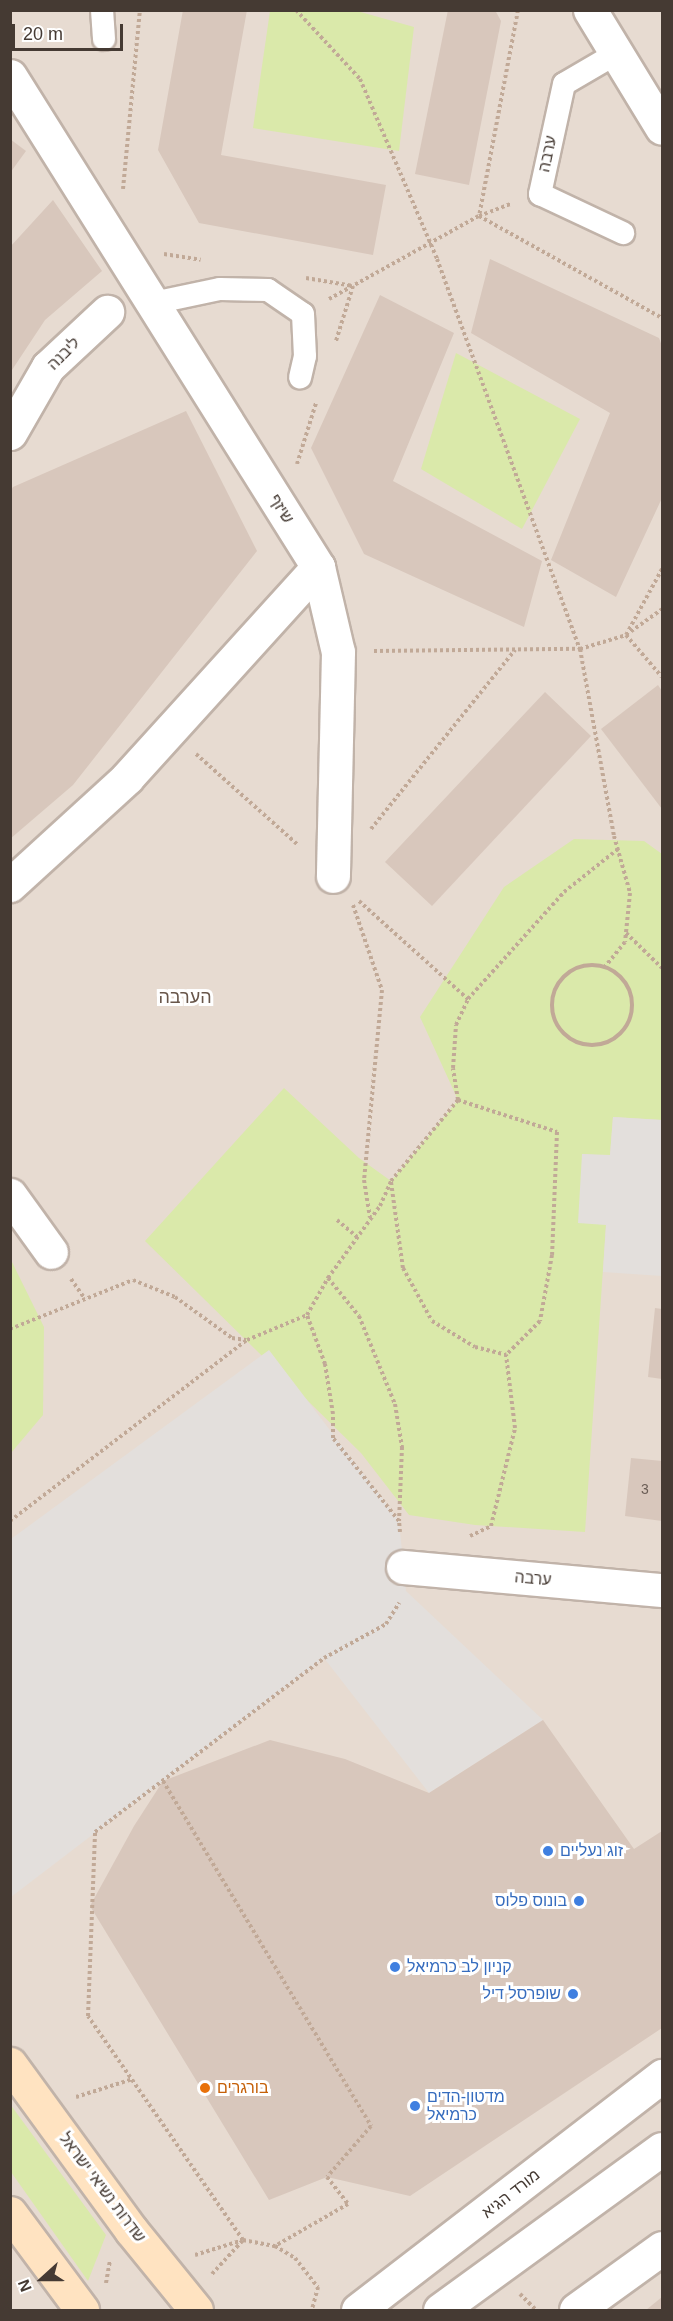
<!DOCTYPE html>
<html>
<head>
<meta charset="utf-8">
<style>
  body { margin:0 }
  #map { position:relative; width:673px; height:2321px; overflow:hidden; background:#f3ebe4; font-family:Arial,"Noto Sans Hebrew",sans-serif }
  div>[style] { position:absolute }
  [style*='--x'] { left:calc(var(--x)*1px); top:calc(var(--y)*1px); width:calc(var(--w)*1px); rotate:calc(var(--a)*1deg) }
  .residential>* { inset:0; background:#e7dbd1 }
  .green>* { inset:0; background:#dae9aa }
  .parking>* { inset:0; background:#e3dfdc }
  .building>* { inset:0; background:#d8c7bc }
  .path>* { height:4px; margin-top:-2px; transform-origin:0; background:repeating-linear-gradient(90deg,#c1a997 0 3px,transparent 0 6px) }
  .path>.ring { margin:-2px; padding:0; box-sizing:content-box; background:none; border:4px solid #c1a997; border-radius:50% }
  .roads { filter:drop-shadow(2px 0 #c1b3a9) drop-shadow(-2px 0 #c1b3a9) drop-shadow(0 2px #c1b3a9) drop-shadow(0 -2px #c1b3a9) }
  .service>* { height:22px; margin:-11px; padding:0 11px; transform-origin:11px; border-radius:11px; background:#fff }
  .minor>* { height:33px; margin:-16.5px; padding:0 16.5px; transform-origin:16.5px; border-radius:16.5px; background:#fff }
  .tertiary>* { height:33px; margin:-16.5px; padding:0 16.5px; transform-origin:16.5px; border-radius:16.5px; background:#fff }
  .secondary>* { height:33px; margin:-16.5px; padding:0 16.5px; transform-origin:16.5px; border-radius:16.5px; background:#ffe3c1 }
  .dots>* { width:16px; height:16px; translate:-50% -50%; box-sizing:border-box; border:3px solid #fff; border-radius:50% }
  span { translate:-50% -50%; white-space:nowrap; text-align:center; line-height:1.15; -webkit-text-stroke:6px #fff; paint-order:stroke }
  .number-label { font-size:14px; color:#6a5d55 }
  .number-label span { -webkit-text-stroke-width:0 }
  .street-label { font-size:16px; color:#453a33 }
  .shop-label { font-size:16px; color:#366cbe }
  .left { translate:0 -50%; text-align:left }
  .right { translate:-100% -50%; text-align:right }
  .food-label { font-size:16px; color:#c56008 }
  .neighbourhood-label { font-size:18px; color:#68564a }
  .frame { position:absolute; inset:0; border:12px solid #453a33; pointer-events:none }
  .north { position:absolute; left:12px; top:2249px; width:60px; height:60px; -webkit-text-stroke:4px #fff; paint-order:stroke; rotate:249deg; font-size:16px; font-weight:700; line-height:24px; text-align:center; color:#453a33 }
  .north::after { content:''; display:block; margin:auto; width:21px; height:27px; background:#453a33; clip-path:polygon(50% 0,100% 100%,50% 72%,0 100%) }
  .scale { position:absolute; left:12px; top:24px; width:111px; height:27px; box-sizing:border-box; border:3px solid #453a33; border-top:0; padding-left:8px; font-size:18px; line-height:21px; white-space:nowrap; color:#453a33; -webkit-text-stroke:4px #fff; paint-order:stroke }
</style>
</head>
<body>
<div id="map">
  <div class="residential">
    <i style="clip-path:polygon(11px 11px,662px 11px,662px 2310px,11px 2310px)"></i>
  </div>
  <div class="green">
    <i style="clip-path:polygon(270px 11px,357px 11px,414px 27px,399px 151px,253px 128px)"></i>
    <i style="clip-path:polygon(456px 353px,580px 419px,522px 529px,421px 469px)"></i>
    <i style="clip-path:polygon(574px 839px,644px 841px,662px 854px,662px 1120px,613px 1117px,610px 1156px,582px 1154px,606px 1225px,585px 1532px,475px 1525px,409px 1515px,361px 1453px,145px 1241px,284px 1088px,359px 1158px,391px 1181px,458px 1100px,420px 1017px,504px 887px)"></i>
    <i style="clip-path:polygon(11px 1260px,44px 1327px,43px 1415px,11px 1453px)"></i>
    <i style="clip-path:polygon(10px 2104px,106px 2235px,88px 2281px,11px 2172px)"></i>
  </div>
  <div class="parking">
    <i style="clip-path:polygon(613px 1117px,662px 1120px,662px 1276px,603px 1272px,606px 1225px,578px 1223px,582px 1154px,610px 1155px)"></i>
    <i style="clip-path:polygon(269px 1350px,399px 1521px,406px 1591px,543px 1720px,429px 1793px,324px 1658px,11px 1897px,11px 1539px)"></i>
  </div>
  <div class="building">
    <i style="clip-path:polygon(183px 10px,247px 10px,221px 155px,386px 185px,373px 255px,199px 223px,158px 150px)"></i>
    <i style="clip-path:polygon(448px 10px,495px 10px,501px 21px,469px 185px,415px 174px)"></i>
    <i style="clip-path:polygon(10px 139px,26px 151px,10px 173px)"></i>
    <i style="clip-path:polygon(53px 200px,102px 271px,45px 320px,10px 373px,10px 247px)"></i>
    <i style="clip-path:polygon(490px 259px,659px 338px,662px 346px,662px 498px,616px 597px,551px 560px,610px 413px,471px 333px)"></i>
    <i style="clip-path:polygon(380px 295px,454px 333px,393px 481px,542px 561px,524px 627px,364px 554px,311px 448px)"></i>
    <i style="clip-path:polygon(186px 411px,257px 551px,73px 785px,10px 839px,10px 492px,13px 487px)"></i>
    <i style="clip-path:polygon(658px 685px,662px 691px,662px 809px,601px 729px)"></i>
    <i style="clip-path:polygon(545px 692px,591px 736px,432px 906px,385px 862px)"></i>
    <i style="clip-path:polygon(655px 1308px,662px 1309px,662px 1379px,648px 1377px)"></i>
    <i style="clip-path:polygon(631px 1458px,662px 1461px,662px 1521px,625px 1516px)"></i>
    <i style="clip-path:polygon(543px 1720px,634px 1849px,662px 1831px,662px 2028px,410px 2196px,327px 2177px,269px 2200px,90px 1906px,134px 1826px,163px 1781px,270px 1740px,345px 1759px,429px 1793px)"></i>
    <i style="clip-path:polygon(662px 2297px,662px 2310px,646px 2310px)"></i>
  </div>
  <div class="path">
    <i style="--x:296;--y:10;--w:94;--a:47.2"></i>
    <i style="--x:360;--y:79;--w:196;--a:66.8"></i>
    <i style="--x:437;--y:259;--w:415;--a:69.9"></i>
    <i style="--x:580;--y:649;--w:190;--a:79.7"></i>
    <i style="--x:614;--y:836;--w:59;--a:74.3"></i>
    <i style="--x:630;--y:893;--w:49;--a:95.8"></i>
    <i style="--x:625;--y:942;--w:32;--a:129"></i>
    <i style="--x:518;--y:10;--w:210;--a:100.7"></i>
    <i style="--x:479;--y:216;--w:210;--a:29.1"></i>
    <i style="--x:123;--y:189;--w:180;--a:-84.6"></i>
    <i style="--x:164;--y:254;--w:37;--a:9"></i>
    <i style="--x:306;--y:278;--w:48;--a:9.7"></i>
    <i style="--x:353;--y:286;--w:58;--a:107.2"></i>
    <i style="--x:329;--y:299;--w:171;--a:-29"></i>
    <i style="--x:479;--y:216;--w:34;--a:-21"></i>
    <i style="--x:297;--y:464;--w:64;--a:-72.7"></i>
    <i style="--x:662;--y:569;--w:75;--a:118.6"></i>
    <i style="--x:626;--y:635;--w:55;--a:49.4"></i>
    <i style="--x:374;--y:651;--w:206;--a:-0.6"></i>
    <i style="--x:580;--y:649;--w:48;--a:-16.9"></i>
    <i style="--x:626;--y:635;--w:44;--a:-35.8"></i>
    <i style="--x:196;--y:754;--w:137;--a:41.7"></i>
    <i style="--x:371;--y:829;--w:230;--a:-51.2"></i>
    <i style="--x:359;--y:901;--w:147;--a:42"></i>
    <i style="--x:468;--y:999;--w:144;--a:-48.1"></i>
    <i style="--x:564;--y:892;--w:69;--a:-38.5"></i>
    <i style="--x:353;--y:905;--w:90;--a:71.2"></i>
    <i style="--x:382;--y:990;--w:191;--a:95.4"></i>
    <i style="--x:364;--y:1180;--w:38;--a:81"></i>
    <i style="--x:626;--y:933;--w:50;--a:44.2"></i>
    <i class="ring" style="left:552px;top:965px;width:76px;height:76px"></i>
    <i style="--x:458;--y:1100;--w:104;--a:17.9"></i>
    <i style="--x:557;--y:1132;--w:123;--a:92.3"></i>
    <i style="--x:552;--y:1255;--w:67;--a:100.3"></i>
    <i style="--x:540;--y:1321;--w:48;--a:135"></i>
    <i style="--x:391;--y:1182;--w:87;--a:82.1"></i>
    <i style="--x:403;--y:1268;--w:60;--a:61.3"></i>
    <i style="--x:432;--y:1321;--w:50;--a:31.2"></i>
    <i style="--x:475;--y:1347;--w:32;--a:14"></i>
    <i style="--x:337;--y:1220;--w:26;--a:40"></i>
    <i style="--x:328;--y:1278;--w:49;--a:50.8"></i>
    <i style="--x:359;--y:1316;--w:95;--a:67.8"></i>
    <i style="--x:395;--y:1404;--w:44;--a:80.8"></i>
    <i style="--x:402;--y:1447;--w:74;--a:92.3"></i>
    <i style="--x:71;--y:1279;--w:24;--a:55"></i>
    <i style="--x:10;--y:1329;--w:132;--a:-21.7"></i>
    <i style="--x:133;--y:1280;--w:45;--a:22"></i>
    <i style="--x:175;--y:1297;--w:70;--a:35.7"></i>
    <i style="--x:232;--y:1338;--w:14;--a:8"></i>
    <i style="--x:10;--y:1521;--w:298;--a:-37.4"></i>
    <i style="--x:247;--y:1340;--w:65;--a:-22.6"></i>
    <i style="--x:400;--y:1532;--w:11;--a:-95"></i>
    <i style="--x:399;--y:1521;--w:106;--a:-128.5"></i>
    <i style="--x:333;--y:1438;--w:24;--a:-90"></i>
    <i style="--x:333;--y:1414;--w:51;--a:-99.1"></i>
    <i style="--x:325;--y:1364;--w:52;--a:-110.2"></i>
    <i style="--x:307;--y:1315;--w:43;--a:-60.4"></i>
    <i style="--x:328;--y:1278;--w:89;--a:-54.2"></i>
    <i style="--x:380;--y:1206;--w:27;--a:-66"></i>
    <i style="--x:391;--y:1181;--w:105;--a:-50.4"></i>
    <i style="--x:458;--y:1100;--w:32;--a:-99"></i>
    <i style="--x:453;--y:1068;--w:43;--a:-86"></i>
    <i style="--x:456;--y:1025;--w:29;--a:-65"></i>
    <i style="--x:470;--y:1536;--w:23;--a:-25"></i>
    <i style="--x:491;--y:1526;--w:101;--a:-76.2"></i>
    <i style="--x:515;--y:1428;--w:74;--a:-97"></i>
    <i style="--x:163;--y:1781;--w:403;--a:58.9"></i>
    <i style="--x:371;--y:2126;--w:67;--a:130.8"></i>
    <i style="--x:327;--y:2177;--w:34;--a:52"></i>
    <i style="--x:348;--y:2204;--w:84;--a:150.1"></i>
    <i style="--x:76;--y:2097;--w:60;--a:-17.5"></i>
    <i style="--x:195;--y:2255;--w:50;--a:-17.4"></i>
    <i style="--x:243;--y:2240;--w:33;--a:11"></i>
    <i style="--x:275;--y:2246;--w:23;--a:31"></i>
    <i style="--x:295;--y:2258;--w:37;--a:52"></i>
    <i style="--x:318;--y:2287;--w:24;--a:105"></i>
    <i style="--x:212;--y:2274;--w:46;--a:-47.6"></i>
    <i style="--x:243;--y:2240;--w:272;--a:-124.7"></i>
    <i style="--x:88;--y:2016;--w:184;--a:-87.8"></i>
    <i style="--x:95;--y:1832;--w:288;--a:-37.2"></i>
    <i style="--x:324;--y:1658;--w:71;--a:-28.7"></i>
    <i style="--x:386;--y:1624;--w:25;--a:-58"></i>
    <i style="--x:106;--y:2283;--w:22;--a:-80"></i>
    <i style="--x:520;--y:2294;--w:23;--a:45"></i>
  </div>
  <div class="roads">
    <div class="service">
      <i style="--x:102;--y:10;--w:29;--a:86"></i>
      <i style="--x:617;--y:53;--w:61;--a:149.7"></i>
      <i style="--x:564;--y:84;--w:113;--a:102.3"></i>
      <i style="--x:540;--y:194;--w:92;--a:25.2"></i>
      <i style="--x:153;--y:303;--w:68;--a:-11.8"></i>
      <i style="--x:220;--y:289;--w:48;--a:1.2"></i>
      <i style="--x:268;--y:290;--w:42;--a:34.4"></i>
      <i style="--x:303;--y:314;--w:42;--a:87.3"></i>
      <i style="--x:305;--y:356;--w:22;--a:103"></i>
    </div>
    <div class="minor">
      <i style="--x:590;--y:10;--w:138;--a:58.6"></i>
      <i style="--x:10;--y:76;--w:580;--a:57.9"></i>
      <i style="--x:318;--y:567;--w:285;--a:132.2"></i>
      <i style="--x:127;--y:778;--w:159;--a:137.6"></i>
      <i style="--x:10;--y:433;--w:76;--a:-60.1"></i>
      <i style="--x:48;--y:367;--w:81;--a:-43"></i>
      <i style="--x:318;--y:567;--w:87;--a:76.8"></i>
      <i style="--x:338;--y:652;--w:224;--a:91.3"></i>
      <i style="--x:10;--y:1195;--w:70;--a:54.3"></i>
      <i style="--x:403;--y:1567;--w:260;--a:5.1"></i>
      <i style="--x:576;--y:2310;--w:106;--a:-35.8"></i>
    </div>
    <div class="tertiary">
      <i style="--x:358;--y:2310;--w:384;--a:-37.6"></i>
      <i style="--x:440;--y:2310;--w:274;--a:-36"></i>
    </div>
    <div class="secondary">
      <i style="--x:10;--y:2064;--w:205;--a:53.9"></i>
      <i style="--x:131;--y:2230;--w:103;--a:50.9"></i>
      <i style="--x:10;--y:2213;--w:121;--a:53.4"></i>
    </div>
  </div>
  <div class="dots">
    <i style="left:548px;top:1851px;background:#3f7fe0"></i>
    <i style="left:579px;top:1901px;background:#3f7fe0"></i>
    <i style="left:395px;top:1967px;background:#3f7fe0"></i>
    <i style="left:573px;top:1994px;background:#3f7fe0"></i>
    <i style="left:205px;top:2088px;background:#e8710a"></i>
    <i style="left:415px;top:2106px;background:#3f7fe0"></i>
  </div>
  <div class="number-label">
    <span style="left:645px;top:1489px">3</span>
  </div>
  <div class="street-label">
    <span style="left:548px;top:154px;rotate:-78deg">ערבה</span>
    <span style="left:64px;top:354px;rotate:-45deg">ליבנה</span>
    <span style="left:281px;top:509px;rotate:58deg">שיזף</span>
    <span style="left:533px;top:1579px;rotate:5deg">ערבה</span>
    <span style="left:102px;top:2188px;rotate:53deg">שדרות נשיאי ישראל</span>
    <span style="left:511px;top:2194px;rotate:-38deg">מורד הגיא</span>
  </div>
  <div class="shop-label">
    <span class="left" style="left:560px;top:1851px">זוג נעליים</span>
    <span class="right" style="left:567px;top:1901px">בונוס פלוס</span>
    <span class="left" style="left:407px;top:1967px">קניון לב כרמיאל</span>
    <span class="right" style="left:561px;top:1994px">שופרסל דיל</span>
    <span class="left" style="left:427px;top:2106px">מדטון-הדים<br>כרמיאל</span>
  </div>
  <div class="food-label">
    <span class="left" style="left:217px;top:2088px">בורגרים</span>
  </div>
  <div class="neighbourhood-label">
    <span style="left:185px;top:997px">הערבה</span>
  </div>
  <div class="frame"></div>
  <div class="north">N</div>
  <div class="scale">20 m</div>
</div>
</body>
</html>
